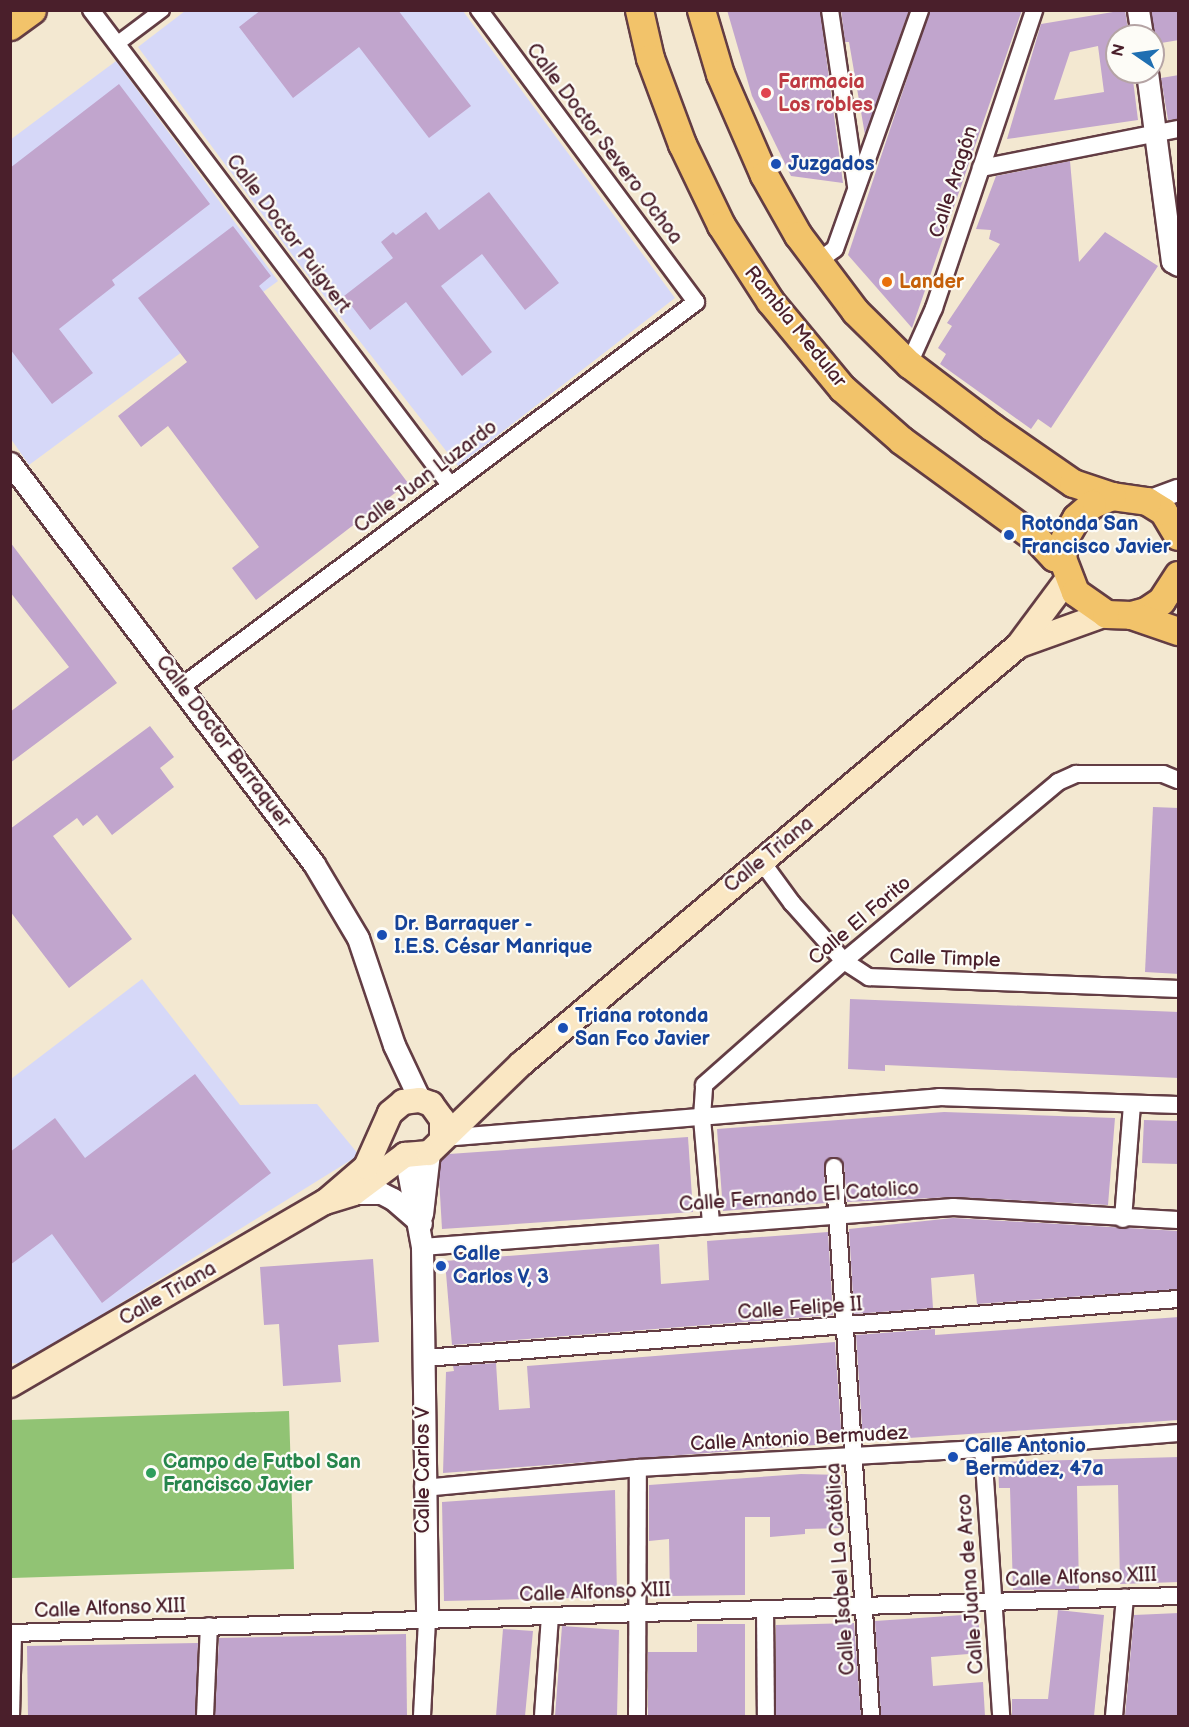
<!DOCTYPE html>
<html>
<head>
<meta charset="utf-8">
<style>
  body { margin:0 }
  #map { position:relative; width:1189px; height:1727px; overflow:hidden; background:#f3e8d1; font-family:"Balsamiq Sans",sans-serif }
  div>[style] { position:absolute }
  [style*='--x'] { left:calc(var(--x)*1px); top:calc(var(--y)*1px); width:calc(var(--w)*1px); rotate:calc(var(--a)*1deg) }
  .built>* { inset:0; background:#d6d8f8 }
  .green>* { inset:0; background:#91c374 }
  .building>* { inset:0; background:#c1a5cd }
  .roads { filter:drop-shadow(2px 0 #633d44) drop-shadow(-2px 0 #633d44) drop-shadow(0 2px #633d44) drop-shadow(0 -2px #633d44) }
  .pedestrian>* { height:14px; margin:-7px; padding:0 7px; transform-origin:7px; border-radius:7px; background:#fff }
  .minor>* { height:16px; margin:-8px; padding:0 8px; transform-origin:8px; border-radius:8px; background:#fff }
  .tertiary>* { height:21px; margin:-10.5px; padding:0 10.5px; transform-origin:10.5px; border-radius:10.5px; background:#fff }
  .secondary>* { height:24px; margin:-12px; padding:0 12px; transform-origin:12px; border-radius:12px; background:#fae7c3 }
  .primary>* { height:27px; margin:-13.5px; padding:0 13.5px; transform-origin:13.5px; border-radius:13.5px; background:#f2c36a }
  .dots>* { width:16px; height:16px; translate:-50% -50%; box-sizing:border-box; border:3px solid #fdfcf7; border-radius:50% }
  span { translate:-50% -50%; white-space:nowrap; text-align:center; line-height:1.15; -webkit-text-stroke:4.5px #fdfcf7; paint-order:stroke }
  .health-label { font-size:20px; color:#be3a42; font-weight:700 }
  .left { translate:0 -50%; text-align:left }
  .street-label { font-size:20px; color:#4a1f2b }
  .transit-label { font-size:20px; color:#164399; font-weight:700 }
  .food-label { font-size:20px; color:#c56008; font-weight:700 }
  .leisure-label { font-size:20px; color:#27864d; font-weight:700 }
  .frame { position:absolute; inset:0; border:12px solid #4a1f2b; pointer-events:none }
  .north { position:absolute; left:1105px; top:24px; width:60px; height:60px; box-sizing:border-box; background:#fdfcf7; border:2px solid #b5a4a5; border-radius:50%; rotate:283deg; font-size:16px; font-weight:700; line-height:24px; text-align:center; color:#4a1f2b }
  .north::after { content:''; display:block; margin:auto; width:21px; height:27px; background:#1f6fb2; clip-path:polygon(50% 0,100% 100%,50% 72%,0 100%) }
</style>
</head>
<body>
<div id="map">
  <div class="built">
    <i style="clip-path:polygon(185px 11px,463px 11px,675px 298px,458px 466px,299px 264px,138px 47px)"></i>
    <i style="clip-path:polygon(116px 61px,278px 281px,29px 465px,11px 439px,10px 140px)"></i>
    <i style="clip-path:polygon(142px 979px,240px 1105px,317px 1104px,359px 1155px,23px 1364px,11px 1363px,11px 1079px)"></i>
  </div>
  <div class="green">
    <i style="clip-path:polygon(289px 1411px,294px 1569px,12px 1578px,11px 1420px)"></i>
  </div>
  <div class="building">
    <i style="clip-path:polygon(261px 10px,398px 10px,471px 106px,429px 138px,359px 47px,293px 98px,239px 27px)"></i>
    <i style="clip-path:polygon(727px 10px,820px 10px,843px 183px,791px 176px,752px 96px)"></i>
    <i style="clip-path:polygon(841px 10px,909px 10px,865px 135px,849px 42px,845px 42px)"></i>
    <i style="clip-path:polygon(930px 10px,1022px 10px,912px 328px,848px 255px)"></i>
    <i style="clip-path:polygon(evenodd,1125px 10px,1129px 36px,1117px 36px,1117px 72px,1132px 72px,1138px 120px,1007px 139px,1041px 24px,1125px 10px,1098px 46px,1104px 92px,1054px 100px,1070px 52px,1098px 46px)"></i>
    <i style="clip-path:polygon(1151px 10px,1179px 10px,1179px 40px,1155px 44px)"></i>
    <i style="clip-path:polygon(1179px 75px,1179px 119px,1168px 120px,1161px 78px)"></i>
    <i style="clip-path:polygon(119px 84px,210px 204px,112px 280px,115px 285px,59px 329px,93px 373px,52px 404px,10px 349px,10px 168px)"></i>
    <i style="clip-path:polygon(1070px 161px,1079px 262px,1105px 232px,1158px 266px,1051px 428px,1038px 419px,1031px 429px,940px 364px,946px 354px,938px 348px,952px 326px,947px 323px,1000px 244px,989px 239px,991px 230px,976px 229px,996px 176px)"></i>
    <i style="clip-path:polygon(489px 192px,559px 283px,525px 310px,482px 254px,441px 286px,492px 352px,462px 376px,406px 302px,370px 330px,344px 296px,393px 258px,381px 242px,393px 232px,396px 235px,426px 212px,439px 230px)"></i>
    <i style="clip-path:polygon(233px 226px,271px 276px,259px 286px,408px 483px,256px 600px,232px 568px,259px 547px,221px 497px,168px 426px,141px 447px,118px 416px,187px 362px,138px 298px)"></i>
    <i style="clip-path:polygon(10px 542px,117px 683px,10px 763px,10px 712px,69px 667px,10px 592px)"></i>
    <i style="clip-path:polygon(150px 726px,174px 757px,160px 768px,174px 787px,112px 835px,97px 815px,83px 826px,77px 818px,53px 836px,132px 939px,69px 988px,10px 911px,10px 829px)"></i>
    <i style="clip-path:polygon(1153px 807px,1179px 808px,1179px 974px,1145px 972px)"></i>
    <i style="clip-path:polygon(850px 999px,1179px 1012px,1179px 1078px,885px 1065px,885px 1071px,848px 1069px)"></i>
    <i style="clip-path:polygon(195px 1074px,271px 1173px,102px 1303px,52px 1234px,10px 1265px,10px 1152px,55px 1118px,85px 1158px)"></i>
    <i style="clip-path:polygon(944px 1112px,1115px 1118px,1108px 1205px,954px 1197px,847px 1202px,844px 1166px,834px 1157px,824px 1167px,826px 1203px,723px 1211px,717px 1129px)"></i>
    <i style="clip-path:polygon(1144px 1120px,1179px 1121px,1179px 1164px,1142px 1163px)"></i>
    <i style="clip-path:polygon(688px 1137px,693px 1212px,442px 1229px,439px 1178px,441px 1161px,449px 1154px)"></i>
    <i style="clip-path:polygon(953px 1218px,1179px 1231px,1179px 1289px,977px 1304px,974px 1274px,931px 1278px,933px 1308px,854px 1314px,849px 1229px)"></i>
    <i style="clip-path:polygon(828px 1232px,833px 1315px,452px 1345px,445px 1261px,659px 1244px,661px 1284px,709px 1280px,707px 1241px)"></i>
    <i style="clip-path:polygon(373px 1259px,379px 1342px,338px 1345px,341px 1382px,283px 1386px,279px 1324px,264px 1325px,260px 1267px)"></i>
    <i style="clip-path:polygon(1179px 1317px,1179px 1420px,863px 1441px,856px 1335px,935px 1329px,935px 1335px)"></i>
    <i style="clip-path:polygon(835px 1342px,842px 1443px,443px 1473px,446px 1372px,454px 1371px,453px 1366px,496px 1363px,499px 1410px,530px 1408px,527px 1366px)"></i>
    <i style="clip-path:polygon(1179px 1457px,1179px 1582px,1120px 1584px,1118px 1485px,1077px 1486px,1079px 1589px,1013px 1590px,1010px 1488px,999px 1488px,998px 1462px)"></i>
    <i style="clip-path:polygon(801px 1474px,842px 1475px,843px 1528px,805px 1529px,805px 1534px,770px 1537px,770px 1517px,745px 1517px,745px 1595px,670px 1596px,669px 1539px,649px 1541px,649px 1485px)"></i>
    <i style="clip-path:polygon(615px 1490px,617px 1597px,444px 1601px,442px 1502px)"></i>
    <i style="clip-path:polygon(1058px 1610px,1104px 1615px,1094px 1716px,1012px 1716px,1012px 1699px,1048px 1699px)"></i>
    <i style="clip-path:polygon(1179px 1613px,1179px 1716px,1125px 1716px,1134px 1615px)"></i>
    <i style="clip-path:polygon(978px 1614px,981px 1653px,931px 1657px,933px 1686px,983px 1682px,985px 1716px,881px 1716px,875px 1621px)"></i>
    <i style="clip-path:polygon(854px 1623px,861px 1716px,776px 1716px,776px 1625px)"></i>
    <i style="clip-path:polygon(697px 1624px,745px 1624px,745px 1716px,648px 1716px,648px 1652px,697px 1652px)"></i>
    <i style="clip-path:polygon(562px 1626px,619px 1630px,617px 1716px,555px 1716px)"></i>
    <i style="clip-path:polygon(503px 1629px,533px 1631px,525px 1716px,496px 1716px)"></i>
    <i style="clip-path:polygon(406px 1634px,407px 1716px,215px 1716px,219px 1638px)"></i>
    <i style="clip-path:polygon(198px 1643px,195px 1716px,28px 1716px,27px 1646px)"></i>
  </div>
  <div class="roads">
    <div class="pedestrian">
      <i style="--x:118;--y:43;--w:55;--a:-36.9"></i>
    </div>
    <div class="minor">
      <i style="--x:91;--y:10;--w:595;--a:52.92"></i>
      <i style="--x:830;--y:10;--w:178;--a:81.6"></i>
      <i style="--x:981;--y:168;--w:201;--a:-11.2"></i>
      <i style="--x:817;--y:262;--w:22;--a:-36"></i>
      <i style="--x:835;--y:249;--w:254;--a:-70.4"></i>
      <i style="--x:909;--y:364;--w:61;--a:-65.9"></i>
      <i style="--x:934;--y:308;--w:314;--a:-71.4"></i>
      <i style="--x:181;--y:687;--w:643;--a:-36.78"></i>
      <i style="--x:696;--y:302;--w:364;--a:-126.6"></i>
      <i style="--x:762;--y:862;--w:51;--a:53.8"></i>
      <i style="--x:792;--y:903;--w:78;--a:48.1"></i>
      <i style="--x:844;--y:961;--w:30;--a:33"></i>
      <i style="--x:869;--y:977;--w:309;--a:2.2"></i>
      <i style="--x:443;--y:1138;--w:498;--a:-4.7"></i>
      <i style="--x:939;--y:1097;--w:239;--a:1.9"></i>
      <i style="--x:834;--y:1167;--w:550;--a:86.14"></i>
      <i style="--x:1123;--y:1219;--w:115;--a:-85.5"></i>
      <i style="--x:711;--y:1223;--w:106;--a:-94.9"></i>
      <i style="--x:702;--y:1117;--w:32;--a:-86"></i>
      <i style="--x:704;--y:1085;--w:187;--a:-41.5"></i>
      <i style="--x:844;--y:961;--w:279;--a:-39.9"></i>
      <i style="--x:1058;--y:782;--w:20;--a:-24"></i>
      <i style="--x:1076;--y:774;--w:87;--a:0"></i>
      <i style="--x:1163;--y:774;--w:16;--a:22"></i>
      <i style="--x:422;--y:1247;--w:533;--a:-4.31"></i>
      <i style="--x:953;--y:1207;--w:225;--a:3.3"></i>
      <i style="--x:425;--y:1358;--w:755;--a:-4.48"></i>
      <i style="--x:983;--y:1449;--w:268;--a:86.1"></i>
      <i style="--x:423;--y:1488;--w:216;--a:-5.3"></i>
      <i style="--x:638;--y:1468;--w:346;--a:-3.2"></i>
      <i style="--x:983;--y:1449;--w:196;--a:-4.7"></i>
      <i style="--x:765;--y:1609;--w:107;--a:89.5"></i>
      <i style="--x:11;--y:1716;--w:83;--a:-88.6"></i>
      <i style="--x:13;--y:1633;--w:1166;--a:-1.82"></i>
      <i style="--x:205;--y:1716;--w:90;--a:-87.5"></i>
      <i style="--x:422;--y:1716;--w:97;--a:-87"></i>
      <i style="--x:543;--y:1716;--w:100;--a:-86"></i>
      <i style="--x:637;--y:1716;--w:248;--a:-89.8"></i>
      <i style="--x:1114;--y:1716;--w:119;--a:-84.7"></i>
    </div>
    <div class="tertiary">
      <i style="--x:1138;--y:10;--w:26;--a:81"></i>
      <i style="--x:1147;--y:72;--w:191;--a:82.5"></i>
      <i style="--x:1172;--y:261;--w:7;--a:34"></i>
      <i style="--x:10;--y:463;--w:503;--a:52.83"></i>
      <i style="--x:314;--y:864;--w:86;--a:59.3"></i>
      <i style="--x:358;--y:938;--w:113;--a:71.4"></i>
      <i style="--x:394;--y:1045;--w:61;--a:64.7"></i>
      <i style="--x:1147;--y:501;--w:33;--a:-20"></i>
      <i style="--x:405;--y:1155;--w:94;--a:79.5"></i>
      <i style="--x:422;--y:1247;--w:372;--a:89.2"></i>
      <i style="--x:354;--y:1193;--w:27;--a:0"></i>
      <i style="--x:381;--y:1193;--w:13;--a:27"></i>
      <i style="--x:393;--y:1199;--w:37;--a:41"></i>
      <i style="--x:422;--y:1214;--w:61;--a:-83.5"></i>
    </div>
    <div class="secondary">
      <i style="--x:1020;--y:645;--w:91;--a:-19.8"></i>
      <i style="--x:325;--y:1202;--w:30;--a:-17"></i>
      <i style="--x:354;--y:1193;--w:64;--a:-36.7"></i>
      <i style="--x:405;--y:1155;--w:24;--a:-5"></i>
      <i style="--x:429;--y:1153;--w:128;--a:-44.1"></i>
      <i style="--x:521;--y:1064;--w:649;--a:-40.07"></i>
      <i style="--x:1018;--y:646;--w:82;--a:-53.4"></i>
      <i style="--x:10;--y:1385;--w:364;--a:-30.2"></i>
      <i style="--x:325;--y:1202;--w:54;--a:-40.5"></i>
      <i style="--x:366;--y:1167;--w:59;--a:-66"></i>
      <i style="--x:390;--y:1113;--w:17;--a:-40"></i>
      <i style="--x:403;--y:1102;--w:17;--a:-7"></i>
      <i style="--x:420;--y:1100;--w:12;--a:20"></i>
      <i style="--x:431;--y:1104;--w:19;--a:54"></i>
      <i style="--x:442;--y:1119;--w:19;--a:90"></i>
    </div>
    <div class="primary">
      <i style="--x:639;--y:10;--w:49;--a:77.1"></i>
      <i style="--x:650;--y:58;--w:92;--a:69.6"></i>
      <i style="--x:682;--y:144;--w:90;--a:64.3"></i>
      <i style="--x:721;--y:225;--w:90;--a:57.2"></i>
      <i style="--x:770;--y:301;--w:113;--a:50.4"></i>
      <i style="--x:842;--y:388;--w:79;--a:41.4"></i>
      <i style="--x:901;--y:440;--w:168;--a:36.1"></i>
      <i style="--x:1037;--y:539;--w:25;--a:47"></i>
      <i style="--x:1054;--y:557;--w:8;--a:7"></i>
      <i style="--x:701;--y:10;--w:67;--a:73.5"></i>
      <i style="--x:720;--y:74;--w:110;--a:66.5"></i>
      <i style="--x:764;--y:175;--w:69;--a:60.5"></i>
      <i style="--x:798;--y:235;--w:95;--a:53.1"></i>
      <i style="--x:855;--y:311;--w:76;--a:44.5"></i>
      <i style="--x:909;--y:364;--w:104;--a:37.2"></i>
      <i style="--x:992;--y:427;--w:98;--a:34.7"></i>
      <i style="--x:1073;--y:483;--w:41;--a:18.4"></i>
      <i style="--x:10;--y:26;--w:27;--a:-36"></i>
      <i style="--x:1178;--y:536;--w:29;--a:-121"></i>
      <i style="--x:1163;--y:511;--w:19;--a:-148"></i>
      <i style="--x:1147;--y:501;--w:35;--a:-172"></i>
      <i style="--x:1112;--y:496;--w:22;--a:158"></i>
      <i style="--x:1092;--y:504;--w:21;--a:139"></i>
      <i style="--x:1076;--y:518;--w:22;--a:120"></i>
      <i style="--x:1065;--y:537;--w:21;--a:98"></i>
      <i style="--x:1062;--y:558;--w:36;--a:69"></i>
      <i style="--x:1075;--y:592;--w:38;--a:35"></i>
      <i style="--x:1106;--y:614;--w:25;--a:2"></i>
      <i style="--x:1131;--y:615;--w:16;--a:-15"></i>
      <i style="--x:1146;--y:611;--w:18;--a:-34"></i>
      <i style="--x:1161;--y:601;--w:31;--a:-57"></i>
      <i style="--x:1131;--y:615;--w:50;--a:18.8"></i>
    </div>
  </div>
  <div class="dots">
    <i style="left:766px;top:93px;background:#e0444e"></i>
    <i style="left:776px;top:164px;background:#1a4fb4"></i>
    <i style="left:887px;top:282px;background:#e8710a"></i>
    <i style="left:1009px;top:535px;background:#1a4fb4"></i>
    <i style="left:382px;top:935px;background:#1a4fb4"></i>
    <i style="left:563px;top:1028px;background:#1a4fb4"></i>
    <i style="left:441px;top:1266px;background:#1a4fb4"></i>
    <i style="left:953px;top:1457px;background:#1a4fb4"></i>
    <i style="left:151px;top:1473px;background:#2e9e5b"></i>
  </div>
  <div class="health-label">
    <span class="left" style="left:778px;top:94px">Farmacia<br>Los robles</span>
  </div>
  <div class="street-label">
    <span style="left:604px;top:144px;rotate:53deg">Calle Doctor Severo Ochoa</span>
    <span style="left:954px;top:182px;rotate:-72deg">Calle Aragón</span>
    <span style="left:288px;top:234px;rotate:53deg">Calle Doctor Puigvert</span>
    <span style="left:795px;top:327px;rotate:51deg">Rambla Medular</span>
    <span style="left:426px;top:477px;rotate:-37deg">Calle Juan Luzardo</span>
    <span style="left:223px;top:742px;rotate:53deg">Calle Doctor Barraquer</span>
    <span style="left:769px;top:855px;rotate:-39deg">Calle Triana</span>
    <span style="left:860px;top:921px;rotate:-40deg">Calle El Forito</span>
    <span style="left:945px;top:959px;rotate:2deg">Calle Timple</span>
    <span style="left:799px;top:1197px;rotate:-4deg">Calle Fernando El Catolico</span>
    <span style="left:168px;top:1294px;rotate:-30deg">Calle Triana</span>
    <span style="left:800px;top:1309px;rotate:-4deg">Calle Felipe II</span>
    <span style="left:799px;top:1439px;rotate:-3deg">Calle Antonio Bermudez</span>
    <span style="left:423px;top:1470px;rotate:-90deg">Calle Carlos V</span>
    <span style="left:841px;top:1569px;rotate:-94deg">Calle Isabel La Católica</span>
    <span style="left:1081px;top:1578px;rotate:-2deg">Calle Alfonso XIII</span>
    <span style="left:971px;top:1584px;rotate:-94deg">Calle Juana de Arco</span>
    <span style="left:595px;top:1593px;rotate:-2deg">Calle Alfonso XIII</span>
    <span style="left:110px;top:1609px;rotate:-2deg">Calle Alfonso XIII</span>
  </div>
  <div class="transit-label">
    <span class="left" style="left:788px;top:164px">Juzgados</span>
    <span class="left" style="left:1021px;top:536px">Rotonda San<br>Francisco Javier</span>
    <span class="left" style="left:394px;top:936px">Dr. Barraquer -<br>I.E.S. César Manrique</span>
    <span class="left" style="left:575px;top:1028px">Triana rotonda<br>San Fco Javier</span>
    <span class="left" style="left:453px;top:1266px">Calle<br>Carlos V, 3</span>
    <span class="left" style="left:965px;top:1458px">Calle Antonio<br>Bermúdez, 47a</span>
  </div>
  <div class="food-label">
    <span class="left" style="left:899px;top:282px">Lander</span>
  </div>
  <div class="leisure-label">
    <span class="left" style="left:163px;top:1474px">Campo de Futbol San<br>Francisco Javier</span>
  </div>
  <div class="frame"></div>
  <div class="north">N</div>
</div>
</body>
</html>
